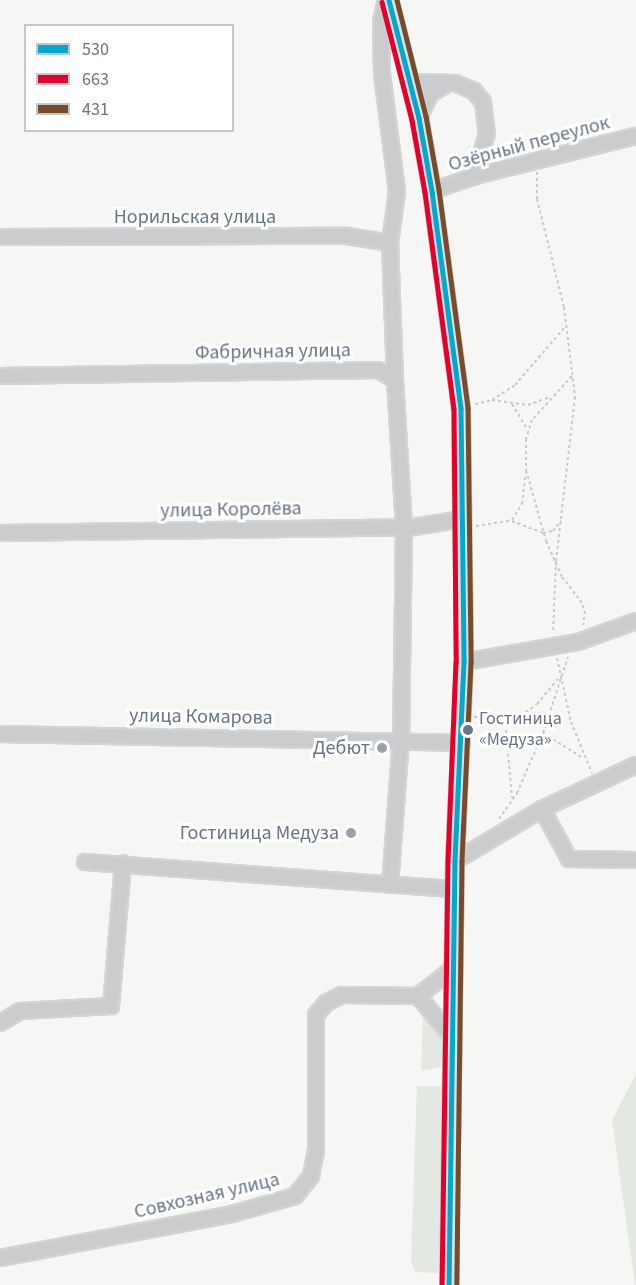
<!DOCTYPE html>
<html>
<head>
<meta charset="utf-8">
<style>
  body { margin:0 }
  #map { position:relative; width:636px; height:1285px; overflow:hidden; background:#f6f6f5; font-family:"Source Sans 3",sans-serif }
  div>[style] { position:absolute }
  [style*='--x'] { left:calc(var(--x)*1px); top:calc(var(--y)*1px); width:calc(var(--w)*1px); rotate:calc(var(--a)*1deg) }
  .green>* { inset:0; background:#e4e8e3 }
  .path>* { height:2px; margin-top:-1px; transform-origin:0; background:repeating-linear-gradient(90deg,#c9caca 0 3px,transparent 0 6px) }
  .roads { filter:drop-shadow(2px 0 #d3d4d4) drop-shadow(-2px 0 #d3d4d4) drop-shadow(0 2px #d3d4d4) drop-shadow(0 -2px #d3d4d4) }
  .minor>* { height:14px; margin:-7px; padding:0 7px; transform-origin:7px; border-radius:7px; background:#cbcccd }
  .major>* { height:16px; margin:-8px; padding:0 8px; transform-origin:8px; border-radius:8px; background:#dfe0e1 }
  .bus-1>* { height:4.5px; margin:-2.25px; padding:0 2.25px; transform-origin:2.25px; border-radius:2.25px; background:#00a9ce }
  .bus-2>* { height:4.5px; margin:-2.25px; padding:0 2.25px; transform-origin:2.25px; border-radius:2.25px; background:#e4002b }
  .bus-3>* { height:4.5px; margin:-2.25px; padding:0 2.25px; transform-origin:2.25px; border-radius:2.25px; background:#7a4b2a }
  .dots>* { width:16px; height:16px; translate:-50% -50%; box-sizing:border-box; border:3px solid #fff; border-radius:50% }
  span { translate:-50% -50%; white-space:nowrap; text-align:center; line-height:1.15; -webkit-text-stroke:6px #fff; paint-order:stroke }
  .bus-label { font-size:18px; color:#677585 }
  .left { translate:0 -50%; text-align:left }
  .street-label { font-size:20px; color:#677585 }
  .poi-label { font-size:20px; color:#677585 }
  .right { translate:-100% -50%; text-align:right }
  .legend { position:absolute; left:24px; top:24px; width:210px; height:108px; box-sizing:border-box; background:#fff; border:2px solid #c2c8ce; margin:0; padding:8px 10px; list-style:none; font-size:18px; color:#677585 }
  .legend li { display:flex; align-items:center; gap:12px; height:30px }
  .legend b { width:30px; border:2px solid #c2c8ce }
</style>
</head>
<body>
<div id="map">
  <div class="green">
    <i style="clip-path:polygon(423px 1016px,445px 1019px,441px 1067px,421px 1071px)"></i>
    <i style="clip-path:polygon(636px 1074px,636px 1285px,635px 1285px,612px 1120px)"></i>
    <i style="clip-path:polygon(417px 1086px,445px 1086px,441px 1273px,415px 1272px,411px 1261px)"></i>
  </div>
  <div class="path">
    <i style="--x:537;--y:172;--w:27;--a:90"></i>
    <i style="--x:537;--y:199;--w:111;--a:76"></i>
    <i style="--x:564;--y:307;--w:91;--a:83"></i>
    <i style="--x:575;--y:397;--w:165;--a:96.6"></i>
    <i style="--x:556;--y:561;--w:71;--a:92.4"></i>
    <i style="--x:572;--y:376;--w:59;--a:132.3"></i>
    <i style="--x:532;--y:420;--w:20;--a:108"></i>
    <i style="--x:526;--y:439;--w:31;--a:90"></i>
    <i style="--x:526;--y:470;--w:74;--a:74.3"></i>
    <i style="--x:546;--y:541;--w:39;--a:66"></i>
    <i style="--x:562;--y:577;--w:29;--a:52"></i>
    <i style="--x:580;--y:600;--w:12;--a:66"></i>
    <i style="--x:585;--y:611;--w:14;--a:98"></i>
    <i style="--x:492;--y:400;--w:36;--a:8"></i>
    <i style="--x:528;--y:405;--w:23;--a:-20"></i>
    <i style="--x:475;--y:404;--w:17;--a:-13"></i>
    <i style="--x:492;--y:400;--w:27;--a:-33"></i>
    <i style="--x:515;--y:385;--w:78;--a:-49.2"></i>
    <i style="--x:512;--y:404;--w:29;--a:59"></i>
    <i style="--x:512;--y:521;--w:33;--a:21"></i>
    <i style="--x:543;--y:533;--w:10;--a:-11"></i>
    <i style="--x:553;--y:531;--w:13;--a:-51"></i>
    <i style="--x:476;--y:526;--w:36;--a:-9"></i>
    <i style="--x:512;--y:520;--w:19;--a:-58"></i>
    <i style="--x:522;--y:504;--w:31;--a:-83"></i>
    <i style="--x:557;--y:658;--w:66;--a:77.7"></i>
    <i style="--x:571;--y:722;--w:55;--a:67.6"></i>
    <i style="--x:474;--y:717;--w:47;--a:-1.2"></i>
    <i style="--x:521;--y:716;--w:20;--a:-37"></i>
    <i style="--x:537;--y:704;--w:33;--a:-50"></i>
    <i style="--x:505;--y:718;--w:80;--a:85"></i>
    <i style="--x:543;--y:733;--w:47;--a:32"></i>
    <i style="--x:499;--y:819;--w:32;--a:-55"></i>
    <i style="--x:517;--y:793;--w:65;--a:-66.6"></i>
    <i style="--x:543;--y:733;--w:80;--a:-71.8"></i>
  </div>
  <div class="roads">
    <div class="minor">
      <i style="--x:386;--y:0;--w:22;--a:103"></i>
      <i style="--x:381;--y:21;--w:53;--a:88.9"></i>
      <i style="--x:382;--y:74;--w:118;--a:82.7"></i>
      <i style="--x:397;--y:191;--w:52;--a:97.7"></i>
      <i style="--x:390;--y:243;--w:137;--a:87.9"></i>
      <i style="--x:410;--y:82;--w:45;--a:1.3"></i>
      <i style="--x:455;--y:83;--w:21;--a:23"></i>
      <i style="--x:474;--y:91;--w:14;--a:51"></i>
      <i style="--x:483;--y:102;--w:31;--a:83"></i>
      <i style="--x:487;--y:133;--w:45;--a:105.6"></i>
      <i style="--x:419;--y:118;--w:26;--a:-65"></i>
      <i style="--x:430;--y:94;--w:20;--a:-30"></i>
      <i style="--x:432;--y:191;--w:46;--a:-19.2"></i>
      <i style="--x:475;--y:176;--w:166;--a:-14"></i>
      <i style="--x:0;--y:237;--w:347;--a:-0.2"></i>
      <i style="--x:347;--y:236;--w:44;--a:9.2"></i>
      <i style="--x:0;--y:376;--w:378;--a:-0.9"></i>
      <i style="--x:378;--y:370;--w:20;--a:30"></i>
      <i style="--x:395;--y:380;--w:148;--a:86.5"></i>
      <i style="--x:404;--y:528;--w:211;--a:90.8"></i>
      <i style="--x:401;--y:739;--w:145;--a:94.3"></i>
      <i style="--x:0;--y:533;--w:414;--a:-0.8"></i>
      <i style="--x:414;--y:527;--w:49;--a:-9.5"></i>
      <i style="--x:464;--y:662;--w:116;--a:-10"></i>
      <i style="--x:578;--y:642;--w:62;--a:-19.9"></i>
      <i style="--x:0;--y:734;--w:462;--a:1.1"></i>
      <i style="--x:542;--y:809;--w:57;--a:61.6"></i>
      <i style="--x:569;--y:859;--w:67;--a:0.9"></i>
      <i style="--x:455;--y:861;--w:101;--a:-30.9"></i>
      <i style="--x:542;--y:809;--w:104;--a:-25.1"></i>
      <i style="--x:85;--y:862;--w:371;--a:4.2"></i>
      <i style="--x:418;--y:996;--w:56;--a:50.1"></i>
      <i style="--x:0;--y:1023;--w:23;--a:-31"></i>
      <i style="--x:20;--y:1011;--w:91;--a:-3.1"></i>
      <i style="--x:111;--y:1006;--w:143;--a:-85.2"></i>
      <i style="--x:0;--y:1258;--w:236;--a:-10.7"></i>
      <i style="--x:232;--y:1214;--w:66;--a:-15.9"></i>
      <i style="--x:295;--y:1196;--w:26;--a:-51"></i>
      <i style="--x:311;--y:1176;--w:25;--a:-79"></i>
      <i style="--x:316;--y:1151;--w:136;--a:-90"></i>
      <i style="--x:316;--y:1015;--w:16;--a:-50"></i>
      <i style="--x:326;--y:1003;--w:18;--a:-27"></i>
      <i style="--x:342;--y:995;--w:76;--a:0.8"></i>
      <i style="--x:418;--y:996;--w:47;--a:-38.1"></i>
    </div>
    <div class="major">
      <i style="--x:389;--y:0;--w:122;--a:75.7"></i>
      <i style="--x:419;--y:118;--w:74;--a:79.9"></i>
      <i style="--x:432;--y:191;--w:219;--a:82.4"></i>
      <i style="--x:461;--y:408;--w:254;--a:89.3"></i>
      <i style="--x:464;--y:662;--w:199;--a:92.6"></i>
      <i style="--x:455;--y:861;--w:424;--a:90.8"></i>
    </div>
  </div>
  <div class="bus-1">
    <i style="--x:389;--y:0;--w:122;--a:75.7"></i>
    <i style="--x:419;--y:118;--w:74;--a:79.9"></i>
    <i style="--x:432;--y:191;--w:219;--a:82.4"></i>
    <i style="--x:461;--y:408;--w:254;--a:89.3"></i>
    <i style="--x:464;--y:662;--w:199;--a:92.6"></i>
    <i style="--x:455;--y:861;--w:424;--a:90.8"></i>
  </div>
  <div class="bus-2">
    <i style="--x:382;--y:2;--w:122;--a:75.7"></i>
    <i style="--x:412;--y:120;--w:73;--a:79.8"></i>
    <i style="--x:425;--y:192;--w:219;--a:82.4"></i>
    <i style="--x:454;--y:409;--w:253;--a:89.5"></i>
    <i style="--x:456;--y:662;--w:199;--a:92.3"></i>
    <i style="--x:448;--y:861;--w:424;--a:90.8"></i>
  </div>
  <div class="bus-3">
    <i style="--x:397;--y:0;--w:120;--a:76"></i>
    <i style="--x:426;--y:116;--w:75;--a:80"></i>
    <i style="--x:439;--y:190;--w:220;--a:82.4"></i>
    <i style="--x:468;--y:408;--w:254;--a:89.3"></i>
    <i style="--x:471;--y:662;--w:199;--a:92.6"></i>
    <i style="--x:462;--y:861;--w:424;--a:90.7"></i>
  </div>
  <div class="dots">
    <i style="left:468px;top:730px;background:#677585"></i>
    <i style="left:382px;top:748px;background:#99a2ac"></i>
    <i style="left:351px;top:833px;background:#99a2ac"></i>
  </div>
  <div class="bus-label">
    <span class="left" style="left:479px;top:730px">Гостиница<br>«Медуза»</span>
  </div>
  <div class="street-label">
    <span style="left:529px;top:144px;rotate:-15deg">Озёрный переулок</span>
    <span style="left:195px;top:217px">Норильская улица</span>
    <span style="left:273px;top:352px;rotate:-1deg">Фабричная улица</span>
    <span style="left:231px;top:510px;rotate:-1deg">улица Королёва</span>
    <span style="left:201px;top:717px;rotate:1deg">улица Комарова</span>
    <span style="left:207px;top:1196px;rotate:-13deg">Совхозная улица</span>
  </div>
  <div class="poi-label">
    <span class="right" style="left:370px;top:748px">Дебют</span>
    <span class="right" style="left:339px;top:833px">Гостиница Медуза</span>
  </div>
  <ul class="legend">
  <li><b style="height:8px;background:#00a9ce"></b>530</li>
  <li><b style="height:8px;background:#e4002b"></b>663</li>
  <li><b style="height:8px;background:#7a4b2a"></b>431</li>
  </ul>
</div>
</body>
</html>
